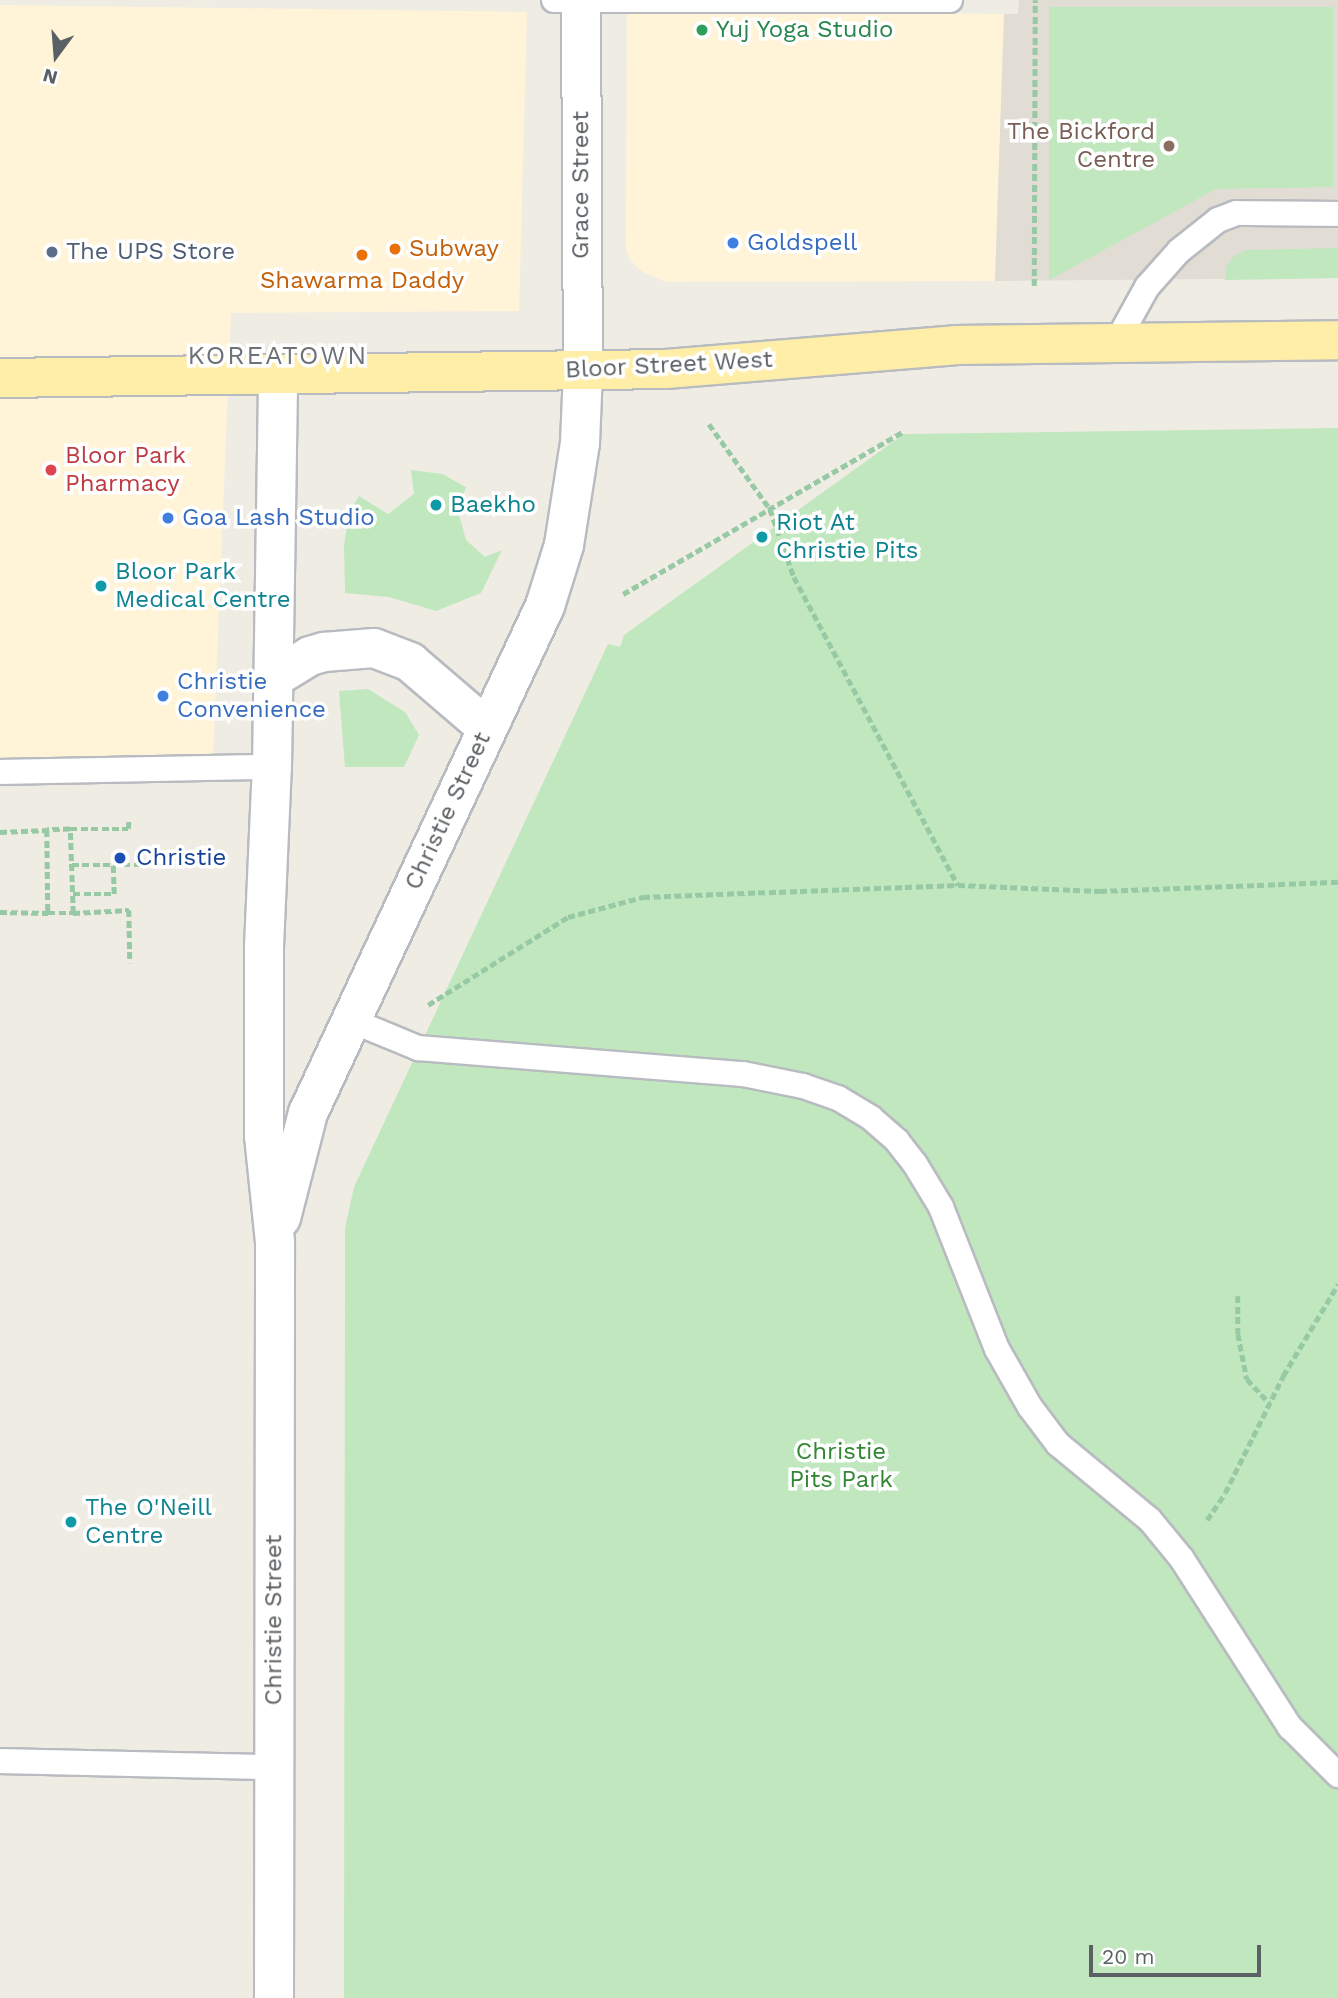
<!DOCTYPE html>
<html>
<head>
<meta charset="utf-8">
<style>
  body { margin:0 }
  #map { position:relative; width:1338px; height:1998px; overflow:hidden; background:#efece3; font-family:"Work Sans",sans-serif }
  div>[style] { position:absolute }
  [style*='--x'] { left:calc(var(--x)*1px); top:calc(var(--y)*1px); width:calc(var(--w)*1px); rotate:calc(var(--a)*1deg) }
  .commercial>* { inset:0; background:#fff4d8 }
  .education>* { inset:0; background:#e1ddd4 }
  .green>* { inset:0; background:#c0e7be }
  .path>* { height:4.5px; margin-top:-2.25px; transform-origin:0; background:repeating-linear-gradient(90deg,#97c9a4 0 7px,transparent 0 10.5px) }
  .roads { filter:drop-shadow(2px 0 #b8bbc0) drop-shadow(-2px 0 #b8bbc0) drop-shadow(0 2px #b8bbc0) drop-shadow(0 -2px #b8bbc0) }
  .service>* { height:24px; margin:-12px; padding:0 12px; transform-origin:12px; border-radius:12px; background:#fff }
  .minor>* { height:38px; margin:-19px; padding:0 19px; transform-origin:19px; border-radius:19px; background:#fff }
  .tertiary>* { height:38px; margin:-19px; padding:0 19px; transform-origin:19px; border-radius:19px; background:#fff }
  .primary>* { height:38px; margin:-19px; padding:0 19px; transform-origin:19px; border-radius:19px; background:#ffeea8 }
  .dots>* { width:19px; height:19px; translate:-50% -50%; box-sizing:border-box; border:4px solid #fff; border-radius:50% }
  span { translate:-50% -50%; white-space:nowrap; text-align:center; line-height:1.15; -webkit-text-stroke:7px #fff; paint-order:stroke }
  .leisure-label { font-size:24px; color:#27864d }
  .left { translate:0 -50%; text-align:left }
  .education-label { font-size:24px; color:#785e54 }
  .right { translate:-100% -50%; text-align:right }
  .street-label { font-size:24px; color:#5b6064 }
  .shop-label { font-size:24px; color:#366cbe }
  .food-label { font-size:24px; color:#c56008 }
  .service-label { font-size:24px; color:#4e5e75 }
  .health-label { font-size:24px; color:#be3a42 }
  .culture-label { font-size:24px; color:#0d838f }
  .transit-label { font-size:24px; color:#164399 }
  .park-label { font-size:24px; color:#318632 }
  .neighbourhood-label { font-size:26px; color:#6c7277; letter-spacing:2px }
  .north { position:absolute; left:21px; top:21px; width:70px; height:70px; -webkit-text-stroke:5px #fff; paint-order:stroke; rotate:196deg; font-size:19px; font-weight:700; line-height:28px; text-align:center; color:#5b6064 }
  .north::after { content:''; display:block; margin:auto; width:24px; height:32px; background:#5b6064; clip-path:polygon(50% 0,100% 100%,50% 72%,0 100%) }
  .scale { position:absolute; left:1089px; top:1945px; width:172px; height:32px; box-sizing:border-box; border:4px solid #5b6064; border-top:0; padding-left:9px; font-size:21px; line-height:24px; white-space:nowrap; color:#5b6064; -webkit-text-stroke:5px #fff; paint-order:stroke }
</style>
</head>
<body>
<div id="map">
  <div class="commercial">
    <i style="clip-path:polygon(0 5px,527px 12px,519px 311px,231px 313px,213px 755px,0 760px)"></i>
    <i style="clip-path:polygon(627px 9px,1004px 14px,995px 281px,667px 282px,643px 272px,631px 261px,626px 250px)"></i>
  </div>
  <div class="education">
    <i style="clip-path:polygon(1019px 0,1338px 0,1338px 278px,995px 281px,1004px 14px,1018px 14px)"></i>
  </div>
  <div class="green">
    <i style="clip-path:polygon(1049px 7px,1333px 7px,1333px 187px,1216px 189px,1049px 280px)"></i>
    <i style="clip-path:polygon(1338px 248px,1338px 278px,1225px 280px,1226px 267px,1234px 256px,1246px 250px)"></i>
    <i style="clip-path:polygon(1338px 428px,1338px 1998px,344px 1998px,345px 1228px,354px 1187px,608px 644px,620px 647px,624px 635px,904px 434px)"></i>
    <i style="clip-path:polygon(411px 470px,442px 474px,466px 487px,458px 511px,466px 540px,485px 557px,502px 550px,481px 593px,436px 611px,389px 597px,345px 593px,344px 545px,349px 512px,359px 496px,388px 514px,414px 494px)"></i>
    <i style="clip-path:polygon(368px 689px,405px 712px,419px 735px,404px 767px,345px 767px,339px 691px)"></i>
  </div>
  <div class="path">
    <i style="--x:1034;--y:286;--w:286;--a:-89.8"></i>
    <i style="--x:709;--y:424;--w:105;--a:54.3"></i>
    <i style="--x:770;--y:509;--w:72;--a:70.6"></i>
    <i style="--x:794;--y:577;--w:349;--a:62"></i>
    <i style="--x:623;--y:594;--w:325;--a:-30.1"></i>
    <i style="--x:70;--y:829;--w:58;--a:0"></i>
    <i style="--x:128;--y:829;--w:10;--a:-84"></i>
    <i style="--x:0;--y:832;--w:47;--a:-2.4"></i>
    <i style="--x:72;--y:865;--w:41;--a:0"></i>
    <i style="--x:73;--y:894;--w:41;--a:0"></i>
    <i style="--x:114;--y:894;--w:29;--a:-92"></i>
    <i style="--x:113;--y:865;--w:67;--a:0"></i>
    <i style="--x:0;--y:912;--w:48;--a:1.2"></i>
    <i style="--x:73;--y:913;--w:84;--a:-92"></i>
    <i style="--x:70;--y:829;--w:23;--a:178"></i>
    <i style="--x:47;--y:830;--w:83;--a:89.3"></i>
    <i style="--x:48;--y:913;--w:25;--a:0"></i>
    <i style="--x:73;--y:913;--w:56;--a:-3.1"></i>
    <i style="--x:129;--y:910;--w:53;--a:88.9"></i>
    <i style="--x:428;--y:1005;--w:165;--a:-32.2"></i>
    <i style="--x:568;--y:917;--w:78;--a:-14.9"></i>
    <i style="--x:643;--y:897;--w:315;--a:-2.2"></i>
    <i style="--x:958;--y:885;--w:142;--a:2.4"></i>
    <i style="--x:1100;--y:891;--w:238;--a:-2.2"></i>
    <i style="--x:1238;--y:1296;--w:38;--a:90"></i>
    <i style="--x:1238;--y:1334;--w:46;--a:78.7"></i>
    <i style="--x:1247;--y:1379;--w:33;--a:47"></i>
    <i style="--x:1207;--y:1520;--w:32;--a:-56"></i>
    <i style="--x:1225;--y:1493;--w:131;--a:-63.6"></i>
    <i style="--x:1283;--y:1376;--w:107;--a:-59.1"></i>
  </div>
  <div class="roads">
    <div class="service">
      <i style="--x:554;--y:0;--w:396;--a:0"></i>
      <i style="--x:1116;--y:343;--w:64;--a:-61"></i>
      <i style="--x:1147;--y:287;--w:48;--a:-48.4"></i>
      <i style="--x:1179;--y:251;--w:50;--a:-38.5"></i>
      <i style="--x:1218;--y:220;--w:19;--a:-21"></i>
      <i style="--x:1236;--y:213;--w:102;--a:0.6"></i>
      <i style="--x:0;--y:772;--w:272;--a:-1.1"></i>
      <i style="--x:350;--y:1020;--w:74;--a:22.4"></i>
      <i style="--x:418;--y:1048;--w:326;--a:4.6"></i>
      <i style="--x:743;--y:1074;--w:61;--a:11.3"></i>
      <i style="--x:803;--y:1086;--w:37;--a:19"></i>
      <i style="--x:838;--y:1098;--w:39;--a:31"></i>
      <i style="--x:871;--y:1118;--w:35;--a:41"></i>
      <i style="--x:897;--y:1141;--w:29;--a:52"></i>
      <i style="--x:915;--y:1164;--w:50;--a:58.8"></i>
      <i style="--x:941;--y:1207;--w:153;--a:68.5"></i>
      <i style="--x:997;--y:1349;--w:67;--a:60.4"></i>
      <i style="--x:1030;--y:1407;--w:46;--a:52.9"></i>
      <i style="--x:1058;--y:1444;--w:119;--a:39.6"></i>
      <i style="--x:1150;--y:1520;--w:50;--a:50.6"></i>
      <i style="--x:1182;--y:1559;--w:200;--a:57.3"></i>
      <i style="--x:1290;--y:1727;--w:68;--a:45"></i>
      <i style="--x:0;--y:1761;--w:274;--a:1.3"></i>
    </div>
    <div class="minor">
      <i style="--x:581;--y:0;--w:370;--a:89.7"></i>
    </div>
    <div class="tertiary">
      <i style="--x:274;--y:678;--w:42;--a:-31.4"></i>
      <i style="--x:310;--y:656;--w:15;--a:-16"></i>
      <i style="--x:324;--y:652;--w:50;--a:-4.6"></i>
      <i style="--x:374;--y:648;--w:39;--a:21"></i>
      <i style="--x:410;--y:662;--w:101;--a:40.6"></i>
      <i style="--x:281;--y:1218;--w:108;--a:-75.6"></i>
      <i style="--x:308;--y:1113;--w:560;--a:-64.95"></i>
      <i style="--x:545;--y:606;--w:64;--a:-72.7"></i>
      <i style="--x:564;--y:545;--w:103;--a:-81.1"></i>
      <i style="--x:580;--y:443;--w:73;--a:-87.6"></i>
      <i style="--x:274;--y:1998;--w:756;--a:-89.92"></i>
      <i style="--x:275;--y:1242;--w:107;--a:-95.9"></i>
      <i style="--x:264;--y:1136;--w:189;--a:-90"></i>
      <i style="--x:264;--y:947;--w:180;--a:-87.5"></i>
      <i style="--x:272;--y:767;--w:393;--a:-89.1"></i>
    </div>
    <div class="primary">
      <i style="--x:0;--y:378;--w:666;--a:-0.77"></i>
      <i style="--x:666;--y:369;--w:290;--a:-4.7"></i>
      <i style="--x:955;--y:345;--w:383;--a:-0.7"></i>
    </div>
  </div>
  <div class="dots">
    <i style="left:702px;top:30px;background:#2e9e5b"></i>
    <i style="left:1169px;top:146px;background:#8d6e63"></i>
    <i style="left:733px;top:243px;background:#3f7fe0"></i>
    <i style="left:395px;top:249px;background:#e8710a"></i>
    <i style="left:52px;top:252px;background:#5c6f8a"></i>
    <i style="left:362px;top:255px;background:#e8710a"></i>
    <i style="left:51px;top:470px;background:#e0444e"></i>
    <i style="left:436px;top:505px;background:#0f9aa8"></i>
    <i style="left:168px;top:518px;background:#3f7fe0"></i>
    <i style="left:762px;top:537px;background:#0f9aa8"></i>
    <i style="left:101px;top:586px;background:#0f9aa8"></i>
    <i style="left:163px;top:696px;background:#3f7fe0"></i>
    <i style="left:120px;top:858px;background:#1a4fb4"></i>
    <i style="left:71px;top:1522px;background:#0f9aa8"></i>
  </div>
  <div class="leisure-label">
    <span class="left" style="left:716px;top:30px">Yuj Yoga Studio</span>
  </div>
  <div class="education-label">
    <span class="right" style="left:1155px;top:146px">The Bickford<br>Centre</span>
  </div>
  <div class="street-label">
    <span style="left:581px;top:185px;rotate:-90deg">Grace Street</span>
    <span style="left:669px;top:365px;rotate:-3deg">Bloor Street West</span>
    <span style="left:448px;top:811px;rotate:-65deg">Christie Street</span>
    <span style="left:274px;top:1620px;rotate:-90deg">Christie Street</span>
  </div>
  <div class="shop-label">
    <span class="left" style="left:747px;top:243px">Goldspell</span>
    <span class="left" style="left:182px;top:518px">Goa Lash Studio</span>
    <span class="left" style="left:177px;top:696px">Christie<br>Convenience</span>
  </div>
  <div class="food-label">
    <span class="left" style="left:409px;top:249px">Subway</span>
    <span style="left:362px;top:281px">Shawarma Daddy</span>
  </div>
  <div class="service-label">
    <span class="left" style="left:66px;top:252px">The UPS Store</span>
  </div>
  <div class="health-label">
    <span class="left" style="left:65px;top:470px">Bloor Park<br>Pharmacy</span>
  </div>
  <div class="culture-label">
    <span class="left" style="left:450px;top:505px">Baekho</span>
    <span class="left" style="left:776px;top:537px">Riot At<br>Christie Pits</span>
    <span class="left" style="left:115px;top:586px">Bloor Park<br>Medical Centre</span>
    <span class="left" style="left:85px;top:1522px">The O'Neill<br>Centre</span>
  </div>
  <div class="transit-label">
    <span class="left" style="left:136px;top:858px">Christie</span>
  </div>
  <div class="park-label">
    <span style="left:841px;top:1466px">Christie<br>Pits Park</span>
  </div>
  <div class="neighbourhood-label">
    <span style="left:278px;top:356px">KOREATOWN</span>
  </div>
  <div class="north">N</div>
  <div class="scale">20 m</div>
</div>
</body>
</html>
